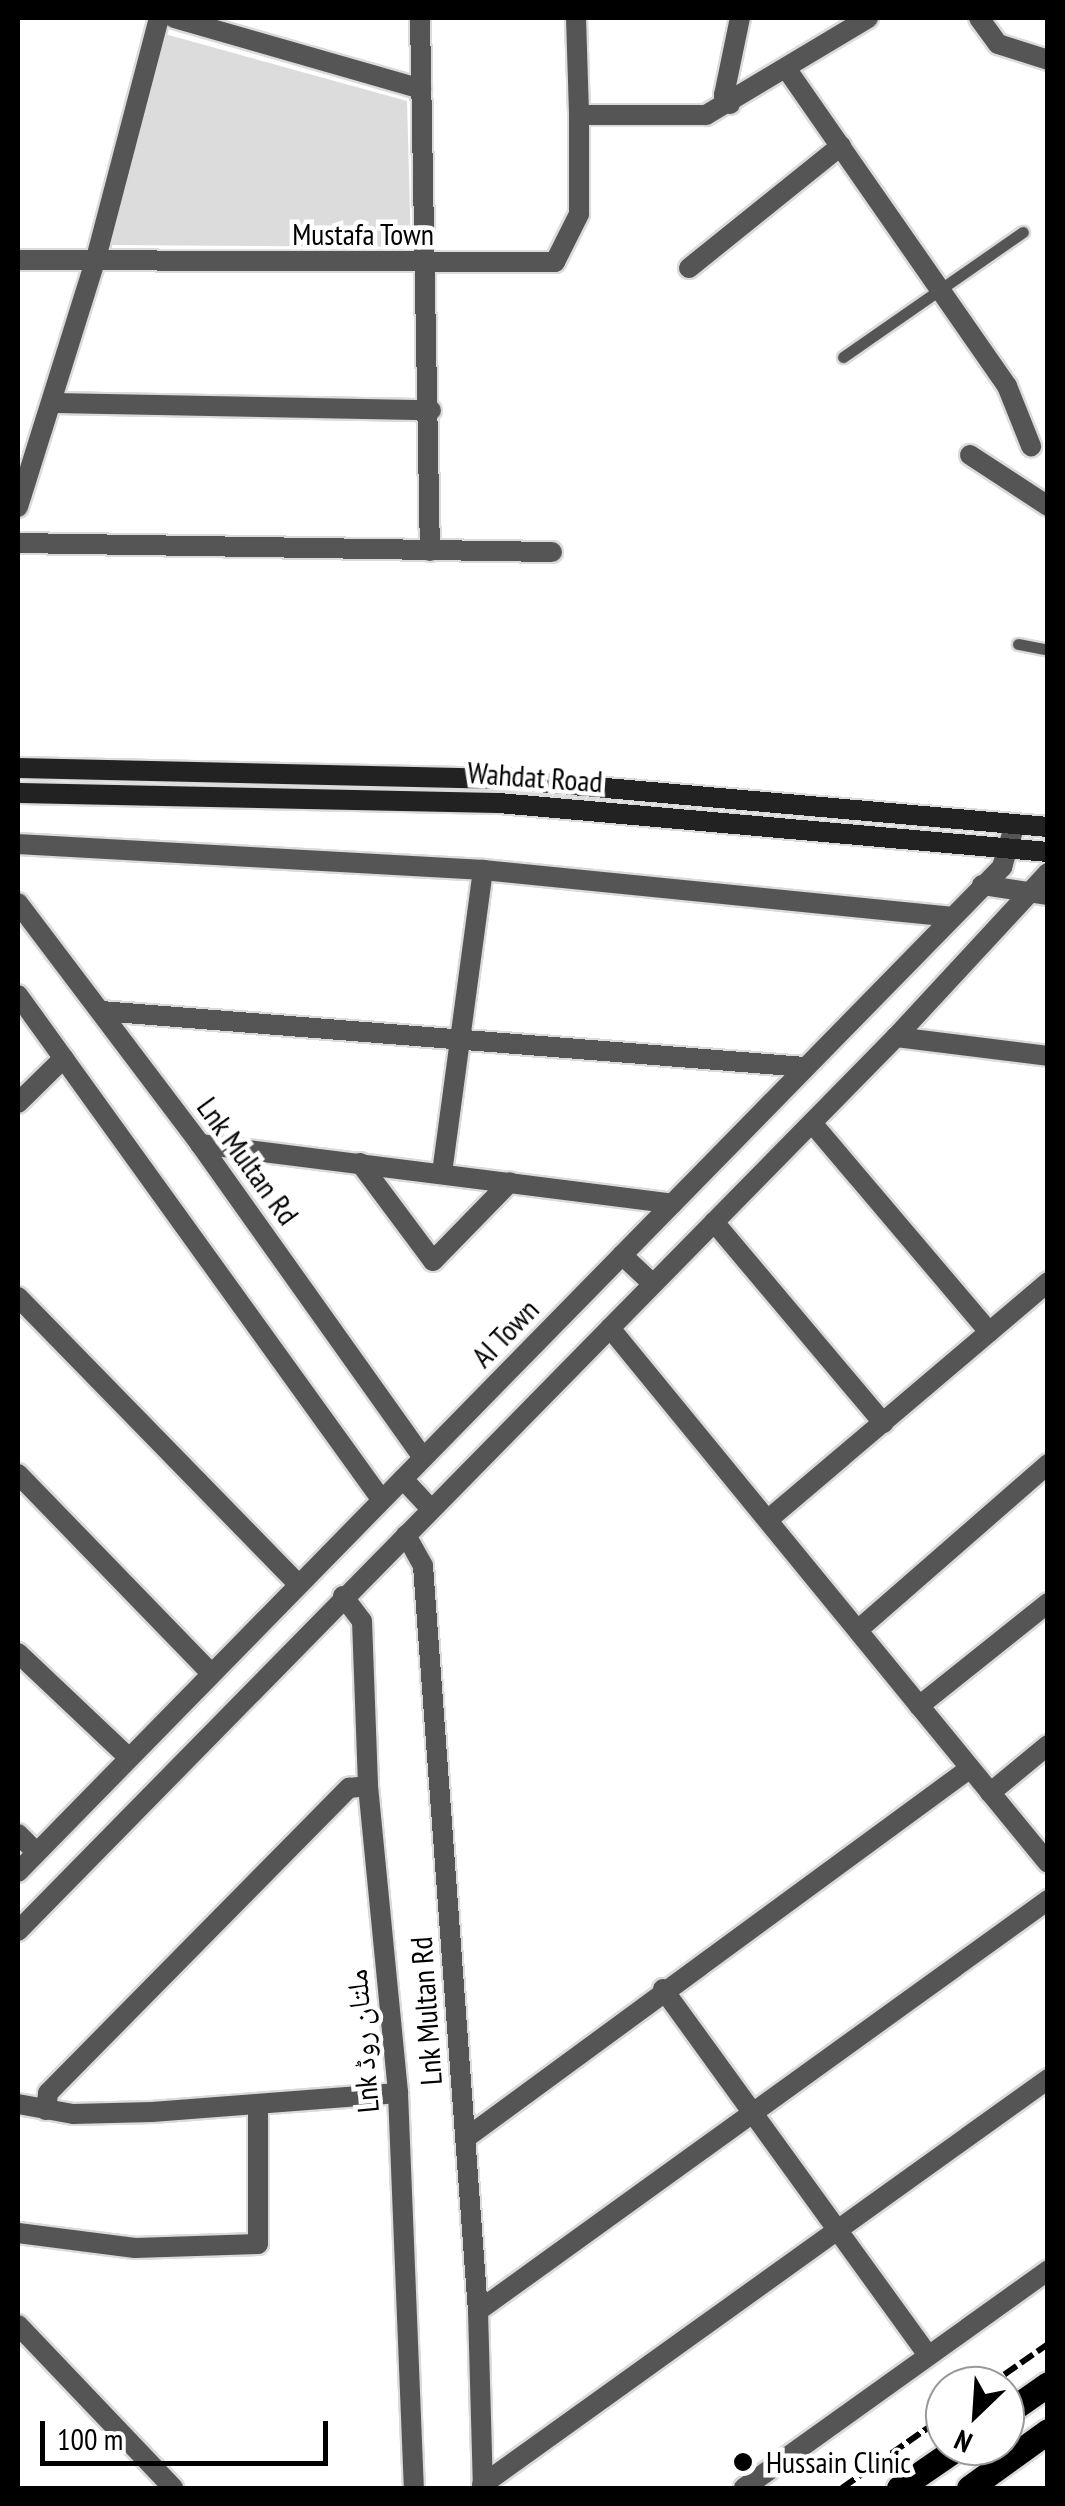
<!DOCTYPE html>
<html>
<head>
<meta charset="utf-8">
<style>
  body { margin:0 }
  #map { position:relative; width:1065px; height:2506px; overflow:hidden; background:#fff; font-family:"PT Sans Narrow","Noto Naskh Arabic",sans-serif }
  div>[style] { position:absolute }
  [style*='--x'] { left:calc(var(--x)*1px); top:calc(var(--y)*1px); width:calc(var(--w)*1px); rotate:calc(var(--a)*1deg) }
  .green>* { inset:0; background:#dcdcdc }
  .roads { filter:drop-shadow(2px 0 #dbdbdb) drop-shadow(-2px 0 #dbdbdb) drop-shadow(0 2px #dbdbdb) drop-shadow(0 -2px #dbdbdb) }
  .service>* { height:11px; margin:-5.5px; padding:0 5.5px; transform-origin:5.5px; border-radius:5.5px; background:#555 }
  .minor>* { height:20px; margin:-10px; padding:0 10px; transform-origin:10px; border-radius:10px; background:#555 }
  .tertiary>* { height:20px; margin:-10px; padding:0 10px; transform-origin:10px; border-radius:10px; background:#555 }
  .secondary>* { height:20px; margin:-10px; padding:0 10px; transform-origin:10px; border-radius:10px; background:#222 }
  .primary>* { height:25px; margin:-12.5px; padding:0 12.5px; transform-origin:12.5px; border-radius:12.5px; background:#000 }
  .rail>* { height:6px; margin-top:-3px; transform-origin:0; background:repeating-linear-gradient(90deg,#000 0 15px,transparent 0 20px) }
  .dots>* { width:28px; height:28px; translate:-50% -50%; box-sizing:border-box; border:5px solid #fff; border-radius:50% }
  span { translate:-50% -50%; white-space:nowrap; text-align:center; line-height:1.15; -webkit-text-stroke:9px #fff; paint-order:stroke }
  .street-label { font-size:30px; color:#000 }
  .poi-label { font-size:30px; color:#000 }
  .left { translate:0 -50%; text-align:left }
  .frame { position:absolute; inset:0; border:20px solid #000; pointer-events:none }
  .north { position:absolute; left:925px; top:2366px; width:100px; height:100px; box-sizing:border-box; background:#fff; border:2px solid #999; border-radius:50%; rotate:205deg; font-size:28px; font-weight:700; line-height:40px; text-align:center; color:#000 }
  .north::after { content:''; display:block; margin:auto; width:35px; height:45px; background:#000; clip-path:polygon(50% 0,100% 100%,50% 72%,0 100%) }
  .scale { position:absolute; left:40px; top:2421px; width:288px; height:45px; box-sizing:border-box; border:5px solid #000; border-top:0; padding-left:12px; font-size:30px; line-height:35px; white-space:nowrap; color:#000; -webkit-text-stroke:8px #fff; paint-order:stroke }
</style>
</head>
<body>
<div id="map">
  <div class="green">
    <i style="clip-path:polygon(165px 34px,407px 101px,411px 247px,112px 245px,110px 225px)"></i>
  </div>
  <div class="roads">
    <div class="service">
      <i style="--x:843;--y:357;--w:219;--a:-34.8"></i>
      <i style="--x:1018;--y:644;--w:31;--a:11"></i>
    </div>
    <div class="minor">
      <i style="--x:174;--y:18;--w:257;--a:16"></i>
      <i style="--x:420;--y:18;--w:533;--a:88.93"></i>
      <i style="--x:576;--y:18;--w:97;--a:88.2"></i>
      <i style="--x:979;--y:18;--w:32;--a:54"></i>
      <i style="--x:998;--y:44;--w:52;--a:17.7"></i>
      <i style="--x:788;--y:71;--w:384;--a:55.2"></i>
      <i style="--x:1007;--y:386;--w:65;--a:68.2"></i>
      <i style="--x:730;--y:104;--w:11;--a:-124"></i>
      <i style="--x:724;--y:95;--w:79;--a:-78.3"></i>
      <i style="--x:689;--y:268;--w:195;--a:-38.8"></i>
      <i style="--x:52;--y:403;--w:379;--a:1.1"></i>
      <i style="--x:970;--y:455;--w:93;--a:33.2"></i>
      <i style="--x:18;--y:507;--w:257;--a:-72.6"></i>
      <i style="--x:95;--y:262;--w:252;--a:-75.3"></i>
      <i style="--x:18;--y:543;--w:534;--a:0.97"></i>
      <i style="--x:18;--y:844;--w:466;--a:3.2"></i>
      <i style="--x:483;--y:870;--w:470;--a:5.7"></i>
      <i style="--x:982;--y:885;--w:67;--a:8.6"></i>
      <i style="--x:101;--y:1011;--w:705;--a:4.55"></i>
      <i style="--x:896;--y:1037;--w:153;--a:7.1"></i>
      <i style="--x:812;--y:1123;--w:274;--a:49.7"></i>
      <i style="--x:200;--y:1144;--w:476;--a:7.2"></i>
      <i style="--x:360;--y:1163;--w:122;--a:53.3"></i>
      <i style="--x:433;--y:1261;--w:110;--a:-45.7"></i>
      <i style="--x:442;--y:1173;--w:306;--a:-82.3"></i>
      <i style="--x:714;--y:1222;--w:263;--a:49.9"></i>
      <i style="--x:18;--y:1297;--w:401;--a:45.7"></i>
      <i style="--x:610;--y:1328;--w:691;--a:50.69"></i>
      <i style="--x:18;--y:1474;--w:274;--a:45.9"></i>
      <i style="--x:770;--y:1518;--w:365;--a:-40.3"></i>
      <i style="--x:859;--y:1629;--w:251;--a:-41.1"></i>
      <i style="--x:18;--y:1653;--w:150;--a:43.4"></i>
      <i style="--x:919;--y:1706;--w:165;--a:-38.6"></i>
      <i style="--x:990;--y:1793;--w:75;--a:-39.6"></i>
      <i style="--x:18;--y:1834;--w:25;--a:45"></i>
      <i style="--x:663;--y:1989;--w:450;--a:54.1"></i>
      <i style="--x:18;--y:2104;--w:56;--a:10.3"></i>
      <i style="--x:73;--y:2114;--w:79;--a:-1.5"></i>
      <i style="--x:152;--y:2112;--w:247;--a:-4.4"></i>
      <i style="--x:46;--y:2110;--w:17;--a:-83"></i>
      <i style="--x:48;--y:2093;--w:429;--a:-45.4"></i>
      <i style="--x:349;--y:1788;--w:19;--a:-6"></i>
      <i style="--x:466;--y:2138;--w:624;--a:-36.26"></i>
      <i style="--x:18;--y:2233;--w:118;--a:7.3"></i>
      <i style="--x:135;--y:2248;--w:123;--a:-1.9"></i>
      <i style="--x:258;--y:2244;--w:140;--a:-90"></i>
      <i style="--x:478;--y:2311;--w:703;--a:-35.79"></i>
      <i style="--x:18;--y:2325;--w:225;--a:46.4"></i>
      <i style="--x:482;--y:2485;--w:697;--a:-35.65"></i>
      <i style="--x:744;--y:2488;--w:374;--a:-35.6"></i>
    </div>
    <div class="tertiary">
      <i style="--x:18;--y:260;--w:537;--a:0.21"></i>
      <i style="--x:555;--y:262;--w:54;--a:-63.4"></i>
      <i style="--x:579;--y:214;--w:99;--a:-90"></i>
      <i style="--x:579;--y:115;--w:127;--a:0"></i>
      <i style="--x:706;--y:115;--w:189;--a:-30.9"></i>
      <i style="--x:18;--y:903;--w:302;--a:52.9"></i>
      <i style="--x:200;--y:1144;--w:385;--a:54.6"></i>
      <i style="--x:18;--y:995;--w:621;--a:54.24"></i>
      <i style="--x:18;--y:1103;--w:64;--a:-44.4"></i>
      <i style="--x:622;--y:1255;--w:42;--a:43.1"></i>
      <i style="--x:403;--y:1479;--w:41;--a:47"></i>
      <i style="--x:406;--y:1535;--w:35;--a:61"></i>
      <i style="--x:423;--y:1566;--w:747;--a:85.78"></i>
      <i style="--x:478;--y:2311;--w:177;--a:88.4"></i>
      <i style="--x:343;--y:1596;--w:31;--a:53"></i>
      <i style="--x:362;--y:1621;--w:165;--a:87.9"></i>
      <i style="--x:368;--y:1786;--w:308;--a:84.4"></i>
      <i style="--x:398;--y:2093;--w:395;--a:87.7"></i>
      <i style="--x:18;--y:1872;--w:1407;--a:-45.6"></i>
      <i style="--x:1002;--y:867;--w:45;--a:-73.2"></i>
      <i style="--x:18;--y:1931;--w:1253;--a:-45.52"></i>
      <i style="--x:896;--y:1037;--w:224;--a:-47.2"></i>
    </div>
    <div class="secondary">
      <i style="--x:18;--y:768;--w:486;--a:1.3"></i>
      <i style="--x:504;--y:779;--w:546;--a:5.04"></i>
      <i style="--x:18;--y:793;--w:481;--a:1.2"></i>
      <i style="--x:499;--y:803;--w:551;--a:5.1"></i>
    </div>
    <div class="primary">
      <i style="--x:1005;--y:2414;--w:52;--a:-34.9"></i>
      <i style="--x:899;--y:2488;--w:74;--a:-34.5"></i>
      <i style="--x:969;--y:2488;--w:97;--a:-35.8"></i>
    </div>
  </div>
  <div class="rail">
    <i style="--x:988;--y:2386;--w:73;--a:-35"></i>
    <i style="--x:842;--y:2488;--w:126;--a:-35"></i>
  </div>
  <div class="dots">
    <i style="left:743px;top:2462px;background:#000"></i>
  </div>
  <div class="street-label">
    <span style="left:363px;top:234px">Mustafa Town</span>
    <span style="left:535px;top:777px;rotate:4deg">Wahdat Road</span>
    <span style="left:248px;top:1161px;rotate:54deg">Lnk Multan Rd</span>
    <span style="left:505px;top:1333px;rotate:-46deg">AI Town</span>
    <span style="left:426px;top:2011px;rotate:-94deg">Lnk Multan Rd</span>
    <span style="left:362px;top:2041px;rotate:-95deg">Lnk ملتان روڈ</span>
  </div>
  <div class="poi-label">
    <span class="left" style="left:766px;top:2462px">Hussain Clinic</span>
  </div>
  <div class="frame"></div>
  <div class="north">N</div>
  <div class="scale">100 m</div>
</div>
</body>
</html>
